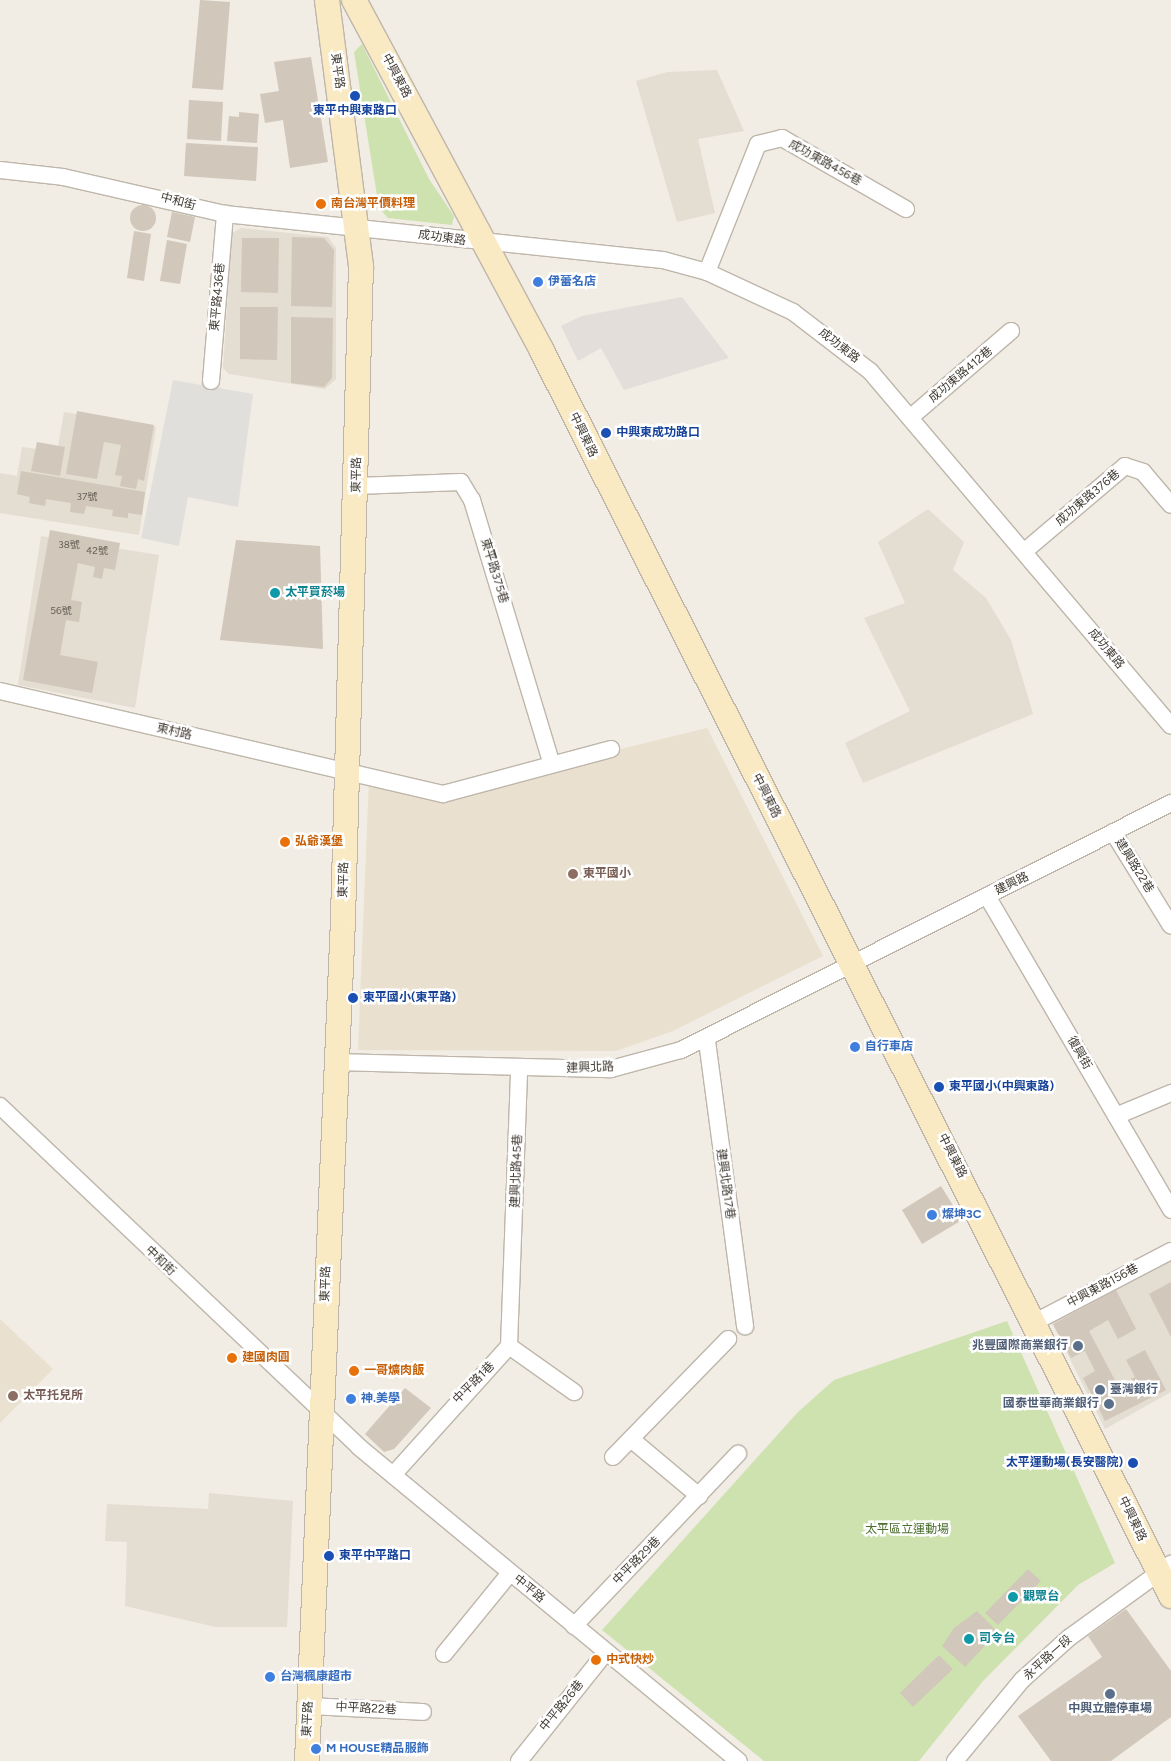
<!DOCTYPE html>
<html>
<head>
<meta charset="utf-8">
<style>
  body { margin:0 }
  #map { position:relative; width:1171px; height:1761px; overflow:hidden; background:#f1ece4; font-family:Figtree,"Noto Sans TC",sans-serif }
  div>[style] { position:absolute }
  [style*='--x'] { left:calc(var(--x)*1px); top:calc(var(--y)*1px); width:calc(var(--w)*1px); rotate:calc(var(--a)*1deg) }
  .residential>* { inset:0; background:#e4ddd2 }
  .industrial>* { inset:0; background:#e3ded9 }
  .education>* { inset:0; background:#e9e0cf }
  .green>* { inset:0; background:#cee2af }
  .parking>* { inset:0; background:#e1dfdc }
  .building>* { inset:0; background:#d1c7ba }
  .round { border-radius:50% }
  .roads { filter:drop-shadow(1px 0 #beb6aa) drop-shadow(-1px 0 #beb6aa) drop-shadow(0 1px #beb6aa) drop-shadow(0 -1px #beb6aa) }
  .street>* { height:16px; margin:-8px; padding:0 8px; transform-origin:8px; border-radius:8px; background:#fff }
  .secondary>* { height:24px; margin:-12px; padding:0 12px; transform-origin:12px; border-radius:12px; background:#faeac4 }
  .dots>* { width:14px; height:14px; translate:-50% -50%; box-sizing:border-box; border:2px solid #fff; border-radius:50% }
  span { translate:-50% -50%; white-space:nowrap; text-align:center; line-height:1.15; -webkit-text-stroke:5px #fff; paint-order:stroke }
  .number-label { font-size:10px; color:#665f56 }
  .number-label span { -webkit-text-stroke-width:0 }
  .street-label { font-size:12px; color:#423c34 }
  .transit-label { font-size:12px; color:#164399; font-weight:700 }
  .left { translate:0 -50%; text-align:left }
  .right { translate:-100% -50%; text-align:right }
  .food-label { font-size:12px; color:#c56008; font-weight:700 }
  .shop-label { font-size:12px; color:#366cbe; font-weight:700 }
  .culture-label { font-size:12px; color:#0d838f; font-weight:700 }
  .education-label { font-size:12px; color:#785e54; font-weight:700 }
  .service-label { font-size:12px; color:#4e5e75; font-weight:700 }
  .park-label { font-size:12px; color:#4a6f2d }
</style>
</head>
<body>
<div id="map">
  <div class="residential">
    <i style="clip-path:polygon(717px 70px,744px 131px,698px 139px,715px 213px,677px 222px,636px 81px,667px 72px)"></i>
    <i style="clip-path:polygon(241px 228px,328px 237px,336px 248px,336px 379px,325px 389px,229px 374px,223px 368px,232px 233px)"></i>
    <i style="clip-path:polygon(64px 412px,156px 427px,139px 535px,0 513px,0 473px,17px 476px,22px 447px,57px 452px)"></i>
    <i style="clip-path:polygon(928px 509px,964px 542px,953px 570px,986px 598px,1011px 640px,1033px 714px,863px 783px,845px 743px,910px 711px,864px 618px,905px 603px,878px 542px)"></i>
    <i style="clip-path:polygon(41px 536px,159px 555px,135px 708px,18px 685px)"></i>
    <i style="clip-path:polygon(1171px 1259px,1171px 1392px,1105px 1429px,1051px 1321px)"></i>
    <i style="clip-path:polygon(209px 1493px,293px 1501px,287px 1627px,216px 1627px,125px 1606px,127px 1542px,105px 1541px,107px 1504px,208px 1509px)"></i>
  </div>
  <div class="industrial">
    <i style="clip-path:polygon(682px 297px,729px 358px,624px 390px,601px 348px,578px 361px,561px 326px,582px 316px)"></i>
  </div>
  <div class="education">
    <i style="clip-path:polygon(707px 728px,823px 956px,673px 1031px,616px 1051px,358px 1050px,369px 778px,444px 792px)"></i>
    <i style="clip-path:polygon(0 1319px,53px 1369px,0 1423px)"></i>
  </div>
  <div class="green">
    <i style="clip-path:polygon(362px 44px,429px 179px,454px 216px,452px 225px,388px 218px,379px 208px,354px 52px)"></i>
    <i style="clip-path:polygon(1007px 1321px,1115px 1563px,1078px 1585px,983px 1681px,919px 1761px,764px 1761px,602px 1630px,798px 1412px,834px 1380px)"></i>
  </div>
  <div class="parking">
    <i style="clip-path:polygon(173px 380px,253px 394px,238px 507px,188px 497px,179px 546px,141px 538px)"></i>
  </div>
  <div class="building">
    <i style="clip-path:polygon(200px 0,230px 2px,223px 90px,192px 88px)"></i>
    <i style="clip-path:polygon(311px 57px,328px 162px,290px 168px,283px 120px,265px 123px,260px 94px,279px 91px,274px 62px)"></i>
    <i style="clip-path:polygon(189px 100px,223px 102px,221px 141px,187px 139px)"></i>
    <i style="clip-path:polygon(239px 112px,259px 114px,257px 143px,227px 141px,229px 116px,239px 117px)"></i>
    <i style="clip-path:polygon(186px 143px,258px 147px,256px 181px,184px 176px)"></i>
    <i class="round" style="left:130px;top:205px;width:26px;height:26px"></i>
    <i style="clip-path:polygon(172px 212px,195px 217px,190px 242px,167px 237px)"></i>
    <i style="clip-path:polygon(134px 231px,151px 234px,144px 281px,127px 278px)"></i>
    <i style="clip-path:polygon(292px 237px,324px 238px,334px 250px,332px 307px,291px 306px)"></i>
    <i style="clip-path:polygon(242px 238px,279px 238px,278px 293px,241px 292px)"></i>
    <i style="clip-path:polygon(167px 240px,187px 244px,180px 284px,160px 281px)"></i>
    <i style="clip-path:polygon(240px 307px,278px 307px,277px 360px,240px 359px)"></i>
    <i style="clip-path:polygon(291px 317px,333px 318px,332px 378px,324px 387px,291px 383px)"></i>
    <i style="clip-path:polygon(77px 411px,154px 425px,144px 481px,138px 479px,136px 489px,120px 486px,122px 476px,115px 475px,121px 445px,104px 442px,97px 479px,66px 474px)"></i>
    <i style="clip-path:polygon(37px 442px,65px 447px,60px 476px,31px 471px)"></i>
    <i style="clip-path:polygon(21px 471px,145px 492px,142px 515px,128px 513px,128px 518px,112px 516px,113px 510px,86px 506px,84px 514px,70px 512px,71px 503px,46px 499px,45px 506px,29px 503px,30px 497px,17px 494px)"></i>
    <i style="clip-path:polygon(50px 530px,120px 543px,115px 570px,104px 568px,102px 579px,93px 577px,95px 567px,78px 563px,71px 600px,82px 602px,79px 622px,66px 620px,60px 655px,98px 662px,92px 693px,23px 680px)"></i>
    <i style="clip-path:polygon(236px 540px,320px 546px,323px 649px,220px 640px)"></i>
    <i style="clip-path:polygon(941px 1186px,962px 1220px,922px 1244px,902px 1210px)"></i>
    <i style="clip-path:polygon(1171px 1282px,1171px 1337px,1149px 1294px)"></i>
    <i style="clip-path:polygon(1116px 1290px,1136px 1329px,1118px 1339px,1108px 1320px,1089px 1331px,1118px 1386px,1135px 1377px,1126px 1360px,1145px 1350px,1166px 1390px,1105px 1421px,1083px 1378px,1095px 1371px,1085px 1351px,1071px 1358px,1053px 1324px)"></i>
    <i style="clip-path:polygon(405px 1388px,431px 1408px,394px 1449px,384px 1452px,365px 1434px)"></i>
    <i style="clip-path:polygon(1028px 1569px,1041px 1581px,998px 1625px,985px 1613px)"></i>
    <i style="clip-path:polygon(1126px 1609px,1171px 1671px,1171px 1717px,1111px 1761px,1051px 1761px,1018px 1716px,1102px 1657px,1088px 1636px)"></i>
    <i style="clip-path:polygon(977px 1611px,998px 1632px,965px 1667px,942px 1646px,954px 1628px)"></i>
    <i style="clip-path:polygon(939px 1655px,953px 1669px,913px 1707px,900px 1693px)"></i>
  </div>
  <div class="roads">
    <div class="street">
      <i style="--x:0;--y:170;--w:63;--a:6.3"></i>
      <i style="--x:63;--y:177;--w:166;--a:12.9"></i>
      <i style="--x:225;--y:214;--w:440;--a:6"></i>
      <i style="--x:663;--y:260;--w:46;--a:15.3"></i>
      <i style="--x:707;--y:272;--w:95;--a:24.9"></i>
      <i style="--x:793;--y:312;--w:97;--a:37.5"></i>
      <i style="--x:870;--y:371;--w:465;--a:49.7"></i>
      <i style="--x:707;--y:272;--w:138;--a:-68.3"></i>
      <i style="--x:758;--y:144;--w:25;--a:-14"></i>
      <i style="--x:782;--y:138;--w:143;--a:29.8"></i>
      <i style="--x:211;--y:381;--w:168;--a:-85.2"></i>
      <i style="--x:911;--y:417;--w:132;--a:-40.7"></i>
      <i style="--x:357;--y:486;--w:104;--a:-2.2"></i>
      <i style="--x:461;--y:482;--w:21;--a:59"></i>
      <i style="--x:472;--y:500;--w:274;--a:73.2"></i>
      <i style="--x:1026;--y:550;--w:130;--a:-40.3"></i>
      <i style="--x:1125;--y:466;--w:19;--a:18"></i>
      <i style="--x:1143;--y:472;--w:43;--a:49.7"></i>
      <i style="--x:0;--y:691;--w:455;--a:13.1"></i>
      <i style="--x:443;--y:794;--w:174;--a:-15"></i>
      <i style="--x:1113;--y:832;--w:110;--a:58.3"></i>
      <i style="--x:987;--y:896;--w:364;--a:59.6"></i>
      <i style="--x:707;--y:1041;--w:288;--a:82.4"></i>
      <i style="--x:335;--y:1062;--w:276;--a:1.5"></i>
      <i style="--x:611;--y:1069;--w:73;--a:-15.2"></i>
      <i style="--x:681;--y:1050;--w:549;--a:-26.75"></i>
      <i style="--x:0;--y:1106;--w:495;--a:43.5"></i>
      <i style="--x:359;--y:1447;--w:493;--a:39.6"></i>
      <i style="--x:1116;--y:1116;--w:60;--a:-22.7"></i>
      <i style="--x:1035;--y:1322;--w:153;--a:-27.6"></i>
      <i style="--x:509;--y:1346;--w:80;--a:35.3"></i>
      <i style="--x:631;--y:1439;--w:89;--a:40"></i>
      <i style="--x:613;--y:1457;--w:165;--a:-45.7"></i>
      <i style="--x:393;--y:1475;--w:173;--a:-48"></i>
      <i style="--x:509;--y:1346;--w:278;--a:-87.9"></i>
      <i style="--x:574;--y:1626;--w:238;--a:-46.4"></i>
      <i style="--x:444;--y:1654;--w:104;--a:-50.8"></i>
      <i style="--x:309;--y:1706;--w:114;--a:3"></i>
      <i style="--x:519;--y:1761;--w:139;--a:-51.4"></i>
      <i style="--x:955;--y:1761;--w:105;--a:-50.4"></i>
      <i style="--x:1022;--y:1680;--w:64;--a:-41.9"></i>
      <i style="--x:1070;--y:1637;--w:125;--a:-35.9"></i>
    </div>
    <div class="secondary">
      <i style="--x:354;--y:0;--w:398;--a:61.8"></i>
      <i style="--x:542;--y:351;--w:1395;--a:63.2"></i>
      <i style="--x:307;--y:1761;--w:844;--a:-87.55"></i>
      <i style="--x:343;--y:918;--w:652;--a:-88.42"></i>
      <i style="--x:361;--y:266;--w:268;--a:-97.3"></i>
    </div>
  </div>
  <div class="dots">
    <i style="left:355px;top:96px;background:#1a4fb4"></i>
    <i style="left:321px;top:204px;background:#e8710a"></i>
    <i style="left:538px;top:282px;background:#3f7fe0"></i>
    <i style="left:606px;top:433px;background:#1a4fb4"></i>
    <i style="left:275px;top:593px;background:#0f9aa8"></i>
    <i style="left:285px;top:842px;background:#e8710a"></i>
    <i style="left:573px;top:874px;background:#8d6e63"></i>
    <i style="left:353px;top:998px;background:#1a4fb4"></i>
    <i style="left:855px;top:1047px;background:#3f7fe0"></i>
    <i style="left:939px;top:1087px;background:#1a4fb4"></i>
    <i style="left:932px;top:1215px;background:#3f7fe0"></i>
    <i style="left:1078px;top:1346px;background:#5c6f8a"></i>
    <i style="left:232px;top:1358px;background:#e8710a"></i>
    <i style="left:354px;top:1371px;background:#e8710a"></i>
    <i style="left:1100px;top:1390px;background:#5c6f8a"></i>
    <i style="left:13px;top:1396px;background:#8d6e63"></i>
    <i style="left:351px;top:1399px;background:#3f7fe0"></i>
    <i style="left:1109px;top:1404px;background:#5c6f8a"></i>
    <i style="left:1133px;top:1463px;background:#1a4fb4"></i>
    <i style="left:329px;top:1556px;background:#1a4fb4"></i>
    <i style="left:1013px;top:1597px;background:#0f9aa8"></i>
    <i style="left:969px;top:1639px;background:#0f9aa8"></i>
    <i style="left:596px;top:1660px;background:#e8710a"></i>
    <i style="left:270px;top:1677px;background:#3f7fe0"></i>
    <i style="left:1110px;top:1694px;background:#5c6f8a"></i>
    <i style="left:316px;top:1749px;background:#3f7fe0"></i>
  </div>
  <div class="number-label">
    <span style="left:87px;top:497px">37號</span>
    <span style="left:69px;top:545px">38號</span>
    <span style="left:97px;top:551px">42號</span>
    <span style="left:61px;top:611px">56號</span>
  </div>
  <div class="street-label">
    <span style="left:337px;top:71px;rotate:82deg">東平路</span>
    <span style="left:396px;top:76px;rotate:62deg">中興東路</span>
    <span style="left:825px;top:163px;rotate:29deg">成功東路456巷</span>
    <span style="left:178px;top:202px;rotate:15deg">中和街</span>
    <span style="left:442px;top:238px;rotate:8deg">成功東路</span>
    <span style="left:218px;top:297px;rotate:-85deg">東平路436巷</span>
    <span style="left:839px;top:346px;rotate:38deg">成功東路</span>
    <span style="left:961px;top:375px;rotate:-40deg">成功東路412巷</span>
    <span style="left:583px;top:435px;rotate:64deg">中興東路</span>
    <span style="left:357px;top:475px;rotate:-89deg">東平路</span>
    <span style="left:1088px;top:498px;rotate:-40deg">成功東路376巷</span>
    <span style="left:494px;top:571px;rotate:73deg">東平路375巷</span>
    <span style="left:1106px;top:649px;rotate:50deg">成功東路</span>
    <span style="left:174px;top:732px;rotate:13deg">東村路</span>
    <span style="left:766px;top:796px;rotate:63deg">中興東路</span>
    <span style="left:1134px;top:866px;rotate:58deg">建興路22巷</span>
    <span style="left:344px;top:880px;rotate:-88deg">東平路</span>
    <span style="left:1012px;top:884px;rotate:-26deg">建興路</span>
    <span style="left:1079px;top:1053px;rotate:60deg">復興街</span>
    <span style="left:590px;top:1068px;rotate:-2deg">建興北路</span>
    <span style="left:952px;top:1156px;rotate:63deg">中興東路</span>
    <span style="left:517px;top:1171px;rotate:-88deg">建興北路45巷</span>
    <span style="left:725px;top:1184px;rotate:82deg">建興北路17巷</span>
    <span style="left:160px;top:1261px;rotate:44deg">中和街</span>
    <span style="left:326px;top:1284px;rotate:-88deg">東平路</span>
    <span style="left:1103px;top:1286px;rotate:-28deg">中興東路156巷</span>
    <span style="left:474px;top:1383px;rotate:-45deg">中平路1巷</span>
    <span style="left:1132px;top:1519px;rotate:64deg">中興東路</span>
    <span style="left:637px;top:1561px;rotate:-45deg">中平路29巷</span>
    <span style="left:529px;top:1589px;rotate:39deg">中平路</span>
    <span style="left:1048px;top:1658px;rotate:-42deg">永平路一段</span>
    <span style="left:562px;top:1706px;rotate:-51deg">中平路26巷</span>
    <span style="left:366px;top:1709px;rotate:3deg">中平路22巷</span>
    <span style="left:308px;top:1719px;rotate:-87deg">東平路</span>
  </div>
  <div class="transit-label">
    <span style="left:355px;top:111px">東平中興東路口</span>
    <span class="left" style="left:616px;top:433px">中興東成功路口</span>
    <span class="left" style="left:363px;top:998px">東平國小(東平路)</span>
    <span class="left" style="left:949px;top:1087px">東平國小(中興東路)</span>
    <span class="right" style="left:1123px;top:1463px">太平運動場(長安醫院)</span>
    <span class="left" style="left:339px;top:1556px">東平中平路口</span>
  </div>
  <div class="food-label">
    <span class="left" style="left:331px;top:204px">南台灣平價料理</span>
    <span class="left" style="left:295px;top:842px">弘爺漢堡</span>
    <span class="left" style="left:242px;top:1358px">建國肉圓</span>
    <span class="left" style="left:364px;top:1371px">一哥爌肉飯</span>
    <span class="left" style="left:606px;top:1660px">中式快炒</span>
  </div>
  <div class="shop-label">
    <span class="left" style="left:548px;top:282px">伊蕾名店</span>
    <span class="left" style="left:865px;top:1047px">自行車店</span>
    <span class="left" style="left:942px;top:1215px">燦坤3C</span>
    <span class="left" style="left:361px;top:1399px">神.美學</span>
    <span class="left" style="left:280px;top:1677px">台灣楓康超市</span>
    <span class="left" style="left:326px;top:1749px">M HOUSE精品服飾</span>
  </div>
  <div class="culture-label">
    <span class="left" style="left:285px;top:593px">太平買菸場</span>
    <span class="left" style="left:1023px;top:1597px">觀眾台</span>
    <span class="left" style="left:979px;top:1639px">司令台</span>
  </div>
  <div class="education-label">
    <span class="left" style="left:583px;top:874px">東平國小</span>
    <span class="left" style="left:23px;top:1396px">太平托兒所</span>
  </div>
  <div class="service-label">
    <span class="right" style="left:1068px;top:1346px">兆豐國際商業銀行</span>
    <span class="left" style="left:1110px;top:1390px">臺灣銀行</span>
    <span class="right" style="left:1099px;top:1404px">國泰世華商業銀行</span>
    <span style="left:1110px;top:1709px">中興立體停車場</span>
  </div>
  <div class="park-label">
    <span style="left:907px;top:1530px">太平區立運動場</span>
  </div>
</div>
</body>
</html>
